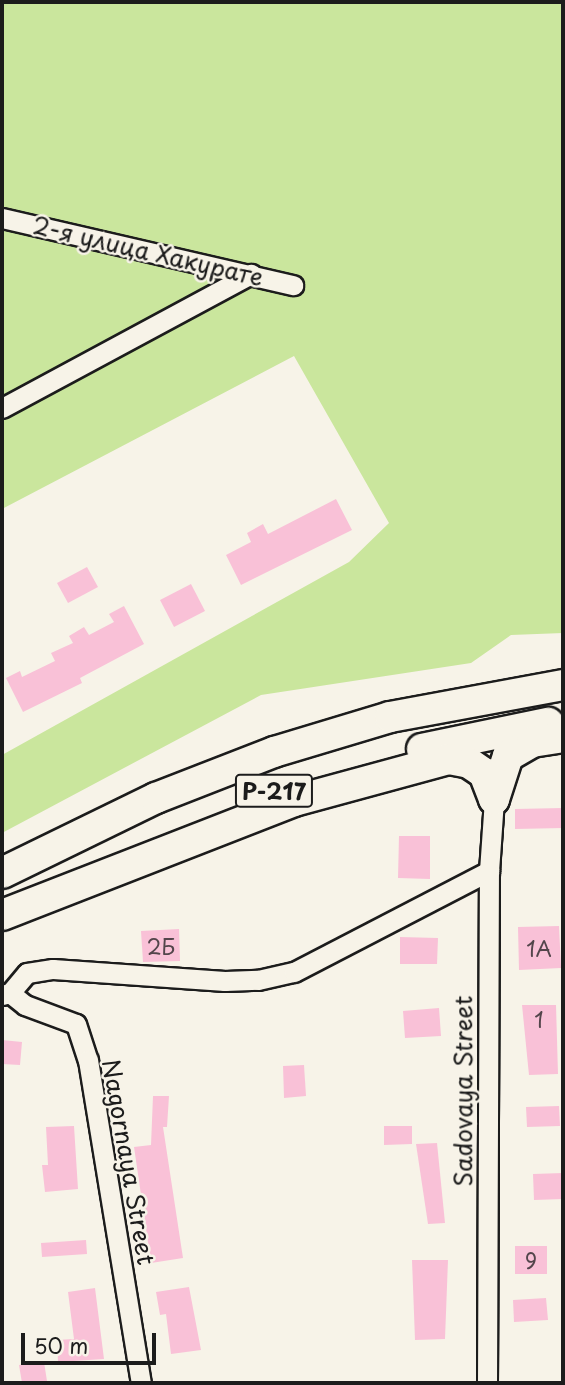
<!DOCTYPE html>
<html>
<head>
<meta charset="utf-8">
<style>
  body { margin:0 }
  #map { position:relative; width:565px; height:1385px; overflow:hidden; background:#f7f3e8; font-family:"Playpen Sans",sans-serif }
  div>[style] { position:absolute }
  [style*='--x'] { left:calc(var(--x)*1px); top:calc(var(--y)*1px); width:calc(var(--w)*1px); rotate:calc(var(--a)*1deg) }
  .green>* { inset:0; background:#cae69d }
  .building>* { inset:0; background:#f9c1d7 }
  .roads { filter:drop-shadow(2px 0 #1c1c1c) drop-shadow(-2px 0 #1c1c1c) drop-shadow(0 2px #1c1c1c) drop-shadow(0 -2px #1c1c1c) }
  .minor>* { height:19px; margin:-9.5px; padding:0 9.5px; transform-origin:9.5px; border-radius:9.5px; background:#f7f3e8 }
  .primary>* { height:30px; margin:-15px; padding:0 15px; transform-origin:15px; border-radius:15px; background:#f7f3e8 }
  span { translate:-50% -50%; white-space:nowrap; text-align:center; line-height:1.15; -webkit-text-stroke:5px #f7f3e8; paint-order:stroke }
  .number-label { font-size:21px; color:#53454b }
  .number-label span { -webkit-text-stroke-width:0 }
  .shield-label span { padding:2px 5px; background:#f7f3e8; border:2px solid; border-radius:5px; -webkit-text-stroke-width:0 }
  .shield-label { font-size:23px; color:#1c1c1c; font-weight:700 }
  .street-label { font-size:24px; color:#1c1c1c }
  .frame { position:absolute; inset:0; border:4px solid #1c1c1c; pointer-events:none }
  .scale { position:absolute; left:21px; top:1333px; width:135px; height:32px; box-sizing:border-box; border:4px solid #1c1c1c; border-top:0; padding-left:9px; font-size:21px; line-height:24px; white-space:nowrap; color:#1c1c1c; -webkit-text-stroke:5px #f7f3e8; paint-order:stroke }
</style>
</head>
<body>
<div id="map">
  <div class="green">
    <i style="clip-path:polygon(2px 2px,563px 2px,563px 633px,511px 635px,471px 663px,261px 695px,2px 833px,2px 755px,349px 562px,389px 523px,294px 356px,2px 509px)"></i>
  </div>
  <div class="building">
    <i style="clip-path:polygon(336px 499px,352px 530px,241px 585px,226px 555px,251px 542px,247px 533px,263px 524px,268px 534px)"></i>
    <i style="clip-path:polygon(87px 567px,98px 587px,68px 603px,57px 583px)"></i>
    <i style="clip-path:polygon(191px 584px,205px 611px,174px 627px,160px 600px)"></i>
    <i style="clip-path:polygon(124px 606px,144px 644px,80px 678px,82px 683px,23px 712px,6px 678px,20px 671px,22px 677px,55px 661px,51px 653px,73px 643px,69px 636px,84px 627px,89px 635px,114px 622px,109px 614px)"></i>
    <i style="clip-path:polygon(563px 808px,563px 828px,515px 829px,515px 809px)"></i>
    <i style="clip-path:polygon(399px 836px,430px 836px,430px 879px,398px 878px)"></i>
    <i style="clip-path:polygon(559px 926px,561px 968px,519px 970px,518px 927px)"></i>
    <i style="clip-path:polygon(179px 929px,180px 961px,143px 962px,141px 931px)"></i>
    <i style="clip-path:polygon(400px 937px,438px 938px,437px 964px,400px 964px)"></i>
    <i style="clip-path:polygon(522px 1005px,556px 1005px,558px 1074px,529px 1075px)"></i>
    <i style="clip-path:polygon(439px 1008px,441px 1036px,405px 1038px,403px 1011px)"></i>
    <i style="clip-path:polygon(2px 1040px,22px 1042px,20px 1065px,2px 1064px)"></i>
    <i style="clip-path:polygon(304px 1065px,306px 1096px,284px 1098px,283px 1066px)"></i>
    <i style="clip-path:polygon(153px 1096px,169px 1096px,167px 1127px,163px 1127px,183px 1258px,151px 1263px,134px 1147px,151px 1145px)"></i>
    <i style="clip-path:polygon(559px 1106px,560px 1126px,527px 1127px,526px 1107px)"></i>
    <i style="clip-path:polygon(74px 1126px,78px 1189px,45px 1192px,42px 1165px,48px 1165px,46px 1127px)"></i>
    <i style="clip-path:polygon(384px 1126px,412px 1126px,412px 1144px,384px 1145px)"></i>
    <i style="clip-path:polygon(437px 1143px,445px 1223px,428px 1224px,416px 1144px)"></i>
    <i style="clip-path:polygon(563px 1173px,563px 1199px,534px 1200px,533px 1174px)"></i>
    <i style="clip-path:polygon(86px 1240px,87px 1254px,42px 1257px,41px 1243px)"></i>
    <i style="clip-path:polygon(515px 1246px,547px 1246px,547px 1274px,515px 1274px)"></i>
    <i style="clip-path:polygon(412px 1260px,448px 1260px,445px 1339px,415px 1340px)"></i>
    <i style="clip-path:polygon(189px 1287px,201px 1350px,171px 1354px,166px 1314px,160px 1315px,156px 1292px)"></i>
    <i style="clip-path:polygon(95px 1288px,104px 1359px,58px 1362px,57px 1340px,74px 1339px,68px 1292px)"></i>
    <i style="clip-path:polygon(546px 1298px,548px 1320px,514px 1322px,513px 1300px)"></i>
    <i style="clip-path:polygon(44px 1362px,47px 1381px,22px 1383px,19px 1365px)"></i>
  </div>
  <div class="roads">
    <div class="minor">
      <i style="--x:2;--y:218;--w:299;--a:13"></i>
      <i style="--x:2;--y:408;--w:283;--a:-28.3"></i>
      <i style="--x:10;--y:993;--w:19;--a:39"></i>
      <i style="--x:25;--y:1005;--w:54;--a:20.4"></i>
      <i style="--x:76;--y:1024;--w:38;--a:72"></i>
      <i style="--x:88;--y:1060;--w:327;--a:80.7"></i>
      <i style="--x:2;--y:995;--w:8;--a:-14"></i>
      <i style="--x:10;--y:993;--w:26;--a:-50"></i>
      <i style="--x:27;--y:973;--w:26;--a:-9"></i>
      <i style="--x:53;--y:969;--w:172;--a:4"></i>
      <i style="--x:225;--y:981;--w:33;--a:-2"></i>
      <i style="--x:258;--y:980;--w:37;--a:-13"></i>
      <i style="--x:294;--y:972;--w:220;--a:-27.4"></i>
      <i style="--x:487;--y:1383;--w:512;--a:-89.78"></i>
      <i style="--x:489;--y:871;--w:72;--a:-86"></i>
    </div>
    <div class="primary">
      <i style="--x:422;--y:749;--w:129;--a:-11.7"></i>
      <i style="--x:2;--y:873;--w:171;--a:-26"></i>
      <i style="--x:156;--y:798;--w:127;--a:-21.3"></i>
      <i style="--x:274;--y:752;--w:121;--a:-16.8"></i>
      <i style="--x:390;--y:717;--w:176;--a:-10.5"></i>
      <i style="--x:2;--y:915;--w:313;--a:-21.3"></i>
      <i style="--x:294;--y:801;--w:161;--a:-15.2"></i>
      <i style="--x:449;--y:759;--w:20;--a:11"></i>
      <i style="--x:469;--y:763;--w:18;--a:34"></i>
      <i style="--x:484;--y:773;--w:28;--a:69"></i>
      <i style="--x:494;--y:799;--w:45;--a:-72"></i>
      <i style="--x:508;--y:756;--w:28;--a:-30"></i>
      <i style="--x:532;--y:742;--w:31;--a:-9"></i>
    </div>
  </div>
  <div class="number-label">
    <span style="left:161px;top:946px">2Б</span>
    <span style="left:539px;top:948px">1А</span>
    <span style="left:539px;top:1019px">1</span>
    <span style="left:531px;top:1260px">9</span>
  </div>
  <div class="shield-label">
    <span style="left:274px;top:791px">Р-217</span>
  </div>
  <div class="street-label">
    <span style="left:148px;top:251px;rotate:13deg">2-я улица Хакурате</span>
    <span style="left:463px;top:1091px;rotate:-90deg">Sadovaya Street</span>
    <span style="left:129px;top:1162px;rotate:80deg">Nagornaya Street</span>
  </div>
  <div class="frame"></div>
  <div class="scale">50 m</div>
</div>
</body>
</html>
